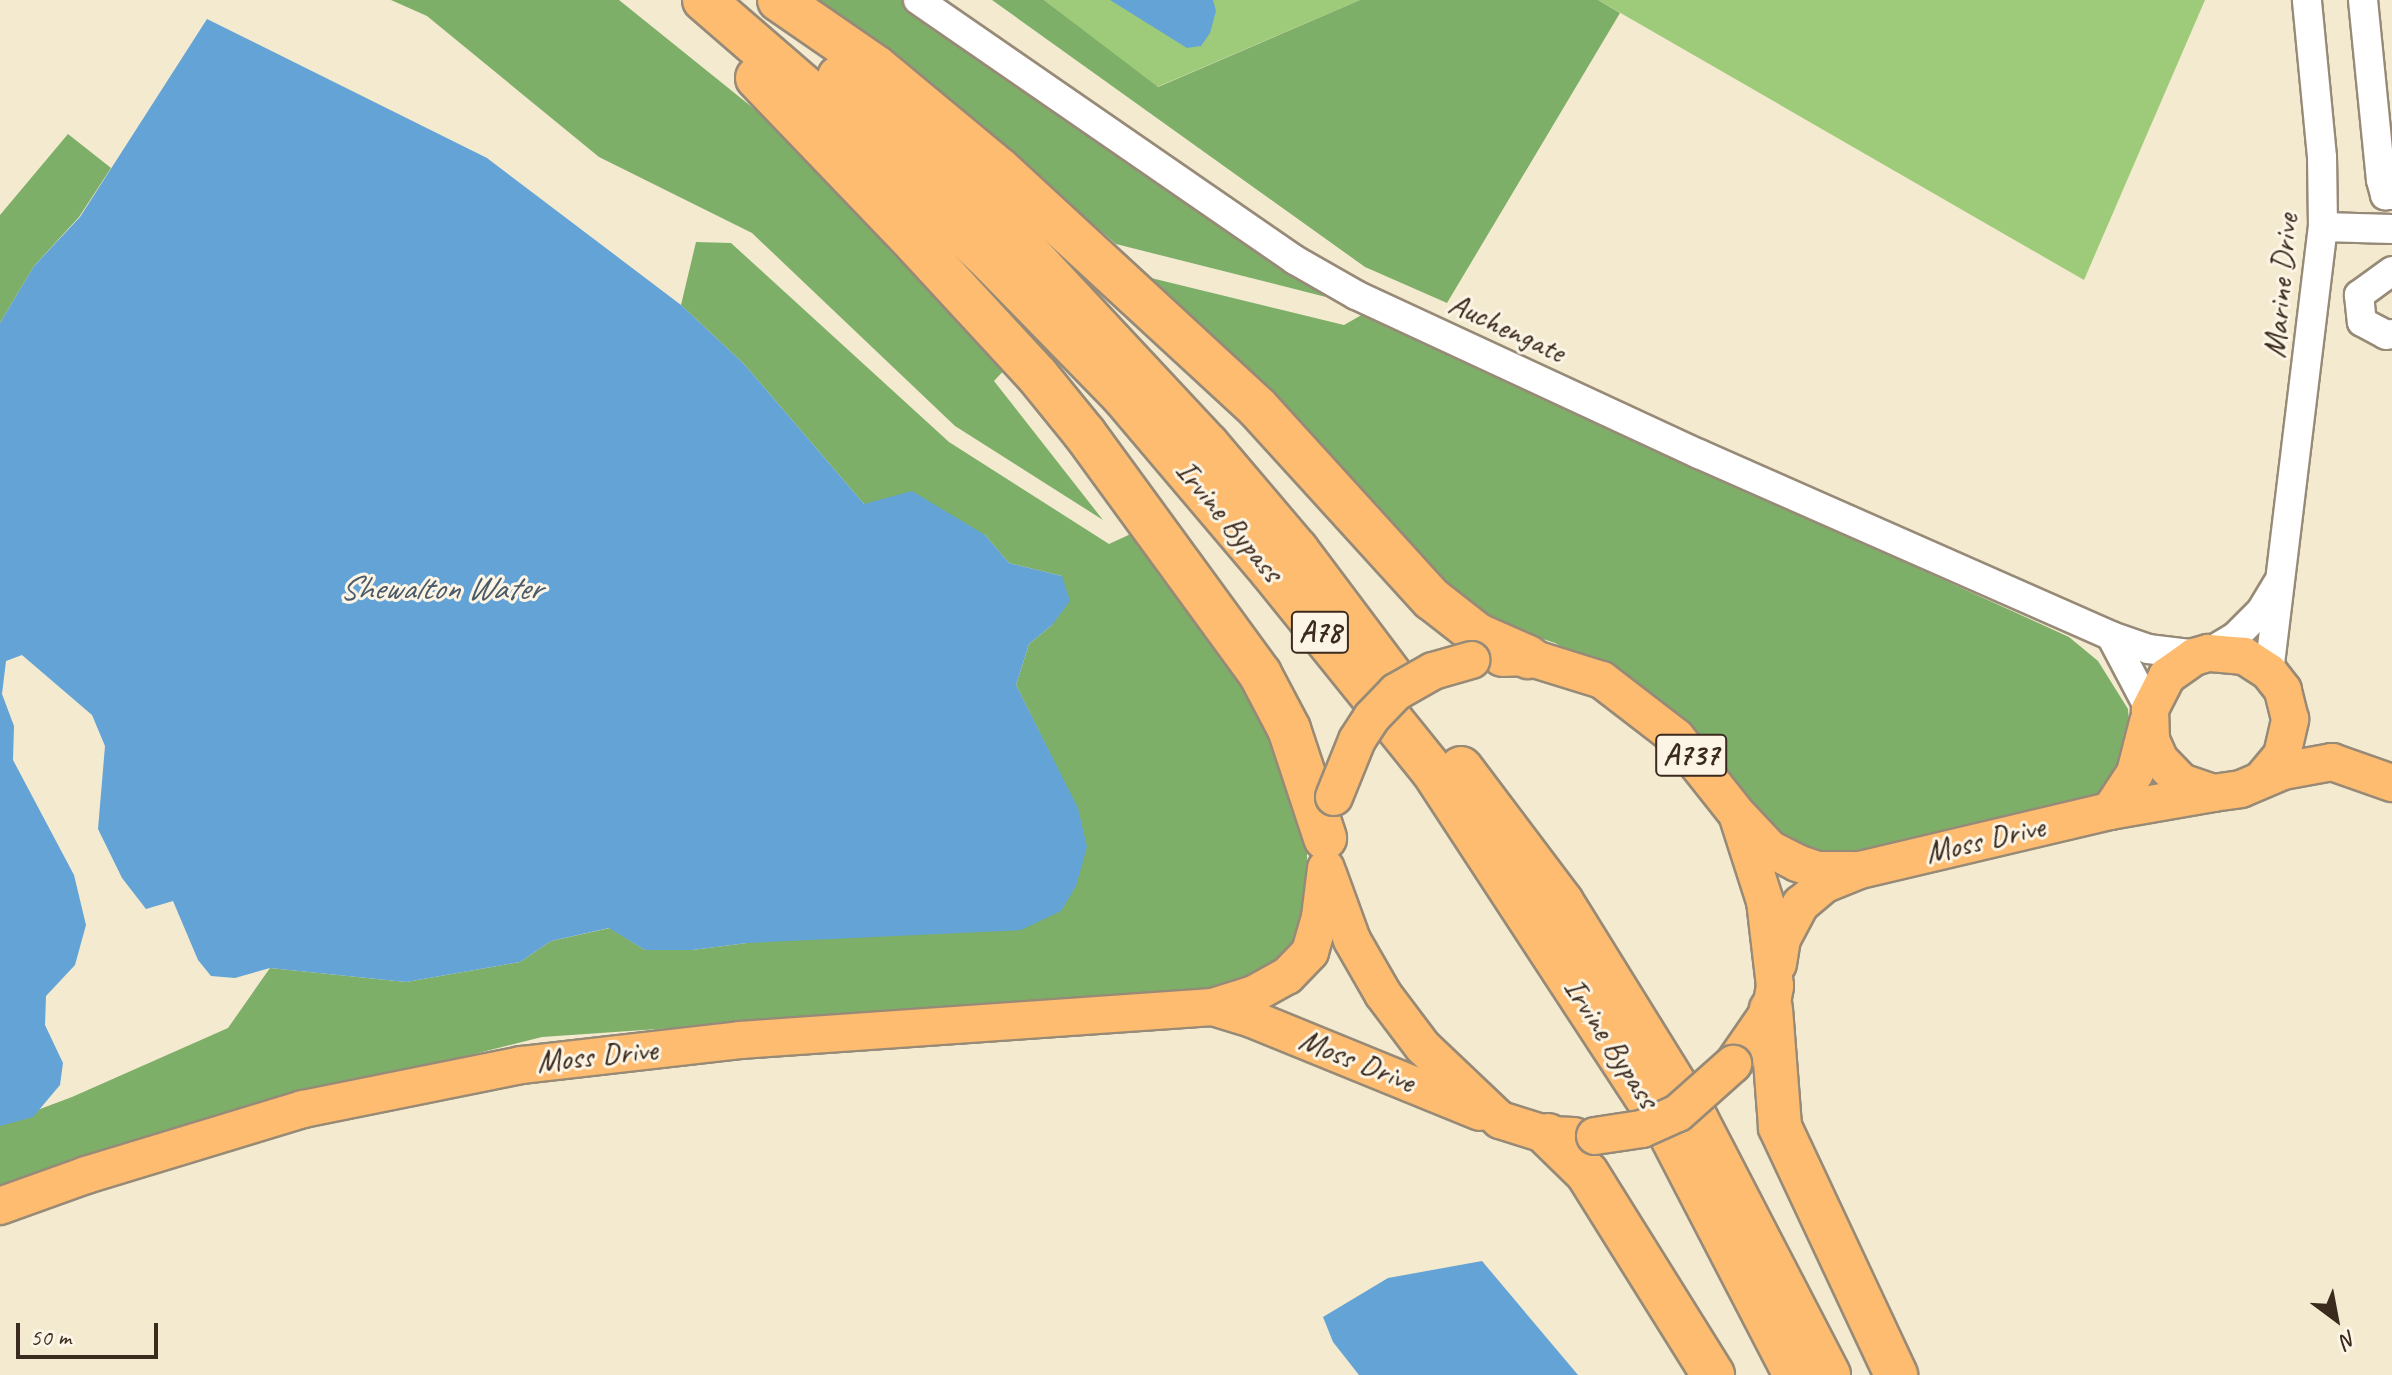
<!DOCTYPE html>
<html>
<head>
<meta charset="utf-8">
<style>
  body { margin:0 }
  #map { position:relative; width:2392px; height:1375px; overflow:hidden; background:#f3ead0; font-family:Caveat,sans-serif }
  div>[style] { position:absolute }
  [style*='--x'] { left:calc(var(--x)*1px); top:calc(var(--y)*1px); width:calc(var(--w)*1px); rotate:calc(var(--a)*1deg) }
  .green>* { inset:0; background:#9ecb79 }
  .forest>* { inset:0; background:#7eaf69 }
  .water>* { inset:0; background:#63a3d6 }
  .roads { filter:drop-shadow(2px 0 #978a77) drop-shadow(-2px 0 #978a77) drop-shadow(0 2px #978a77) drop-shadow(0 -2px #978a77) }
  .minor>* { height:28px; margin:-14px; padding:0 14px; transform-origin:14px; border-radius:14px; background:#fff }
  .major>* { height:36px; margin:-18px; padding:0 18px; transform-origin:18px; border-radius:18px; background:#febc70 }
  .highway>* { height:42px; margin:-21px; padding:0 21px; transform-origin:21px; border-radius:21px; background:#febc70 }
  .bridges { filter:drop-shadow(2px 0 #978a77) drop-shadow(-2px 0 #978a77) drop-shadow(0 2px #978a77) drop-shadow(0 -2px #978a77) }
  .major-bridge>* { height:36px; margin:-18px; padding:0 18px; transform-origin:18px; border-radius:18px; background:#febc70 }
  span { translate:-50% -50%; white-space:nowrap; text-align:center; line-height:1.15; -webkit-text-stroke:6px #fcf5e5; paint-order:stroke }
  .shield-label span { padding:2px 6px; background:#fcf5e5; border:2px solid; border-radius:6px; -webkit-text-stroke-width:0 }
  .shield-label { font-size:30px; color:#3b2a1e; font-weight:700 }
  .street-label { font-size:32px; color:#3b2a1e }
  .water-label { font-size:34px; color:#4b5a68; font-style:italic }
  .north { position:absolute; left:2296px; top:1279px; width:80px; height:80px; -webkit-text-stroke:6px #fcf5e5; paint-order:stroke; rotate:148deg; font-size:22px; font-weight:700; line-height:32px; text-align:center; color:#3b2a1e }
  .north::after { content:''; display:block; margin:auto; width:28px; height:36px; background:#3b2a1e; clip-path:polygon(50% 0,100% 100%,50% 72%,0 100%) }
  .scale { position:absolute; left:16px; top:1323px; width:142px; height:36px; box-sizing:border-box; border:4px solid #3b2a1e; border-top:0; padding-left:10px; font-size:24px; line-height:28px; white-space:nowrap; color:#3b2a1e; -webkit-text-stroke:6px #fcf5e5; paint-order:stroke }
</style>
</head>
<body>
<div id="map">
  <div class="green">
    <i style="clip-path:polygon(1044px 0,1360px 0,1157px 87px)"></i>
    <i style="clip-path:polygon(1598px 0,2205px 0,2084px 280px)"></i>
  </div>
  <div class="forest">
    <i style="clip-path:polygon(391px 0,619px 0,804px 149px,1008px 366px,994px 381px,1103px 520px,955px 426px,752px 233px,599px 157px,427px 16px)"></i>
    <i style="clip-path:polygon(818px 0,905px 0,1326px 297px,1116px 244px,958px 106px)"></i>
    <i style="clip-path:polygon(992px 0,1044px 0,1158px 87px,1360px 0,1598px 0,1620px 13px,1447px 303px,1365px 267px)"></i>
    <i style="clip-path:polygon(68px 134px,111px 168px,79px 217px,34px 266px,0 323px,0 215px)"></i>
    <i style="clip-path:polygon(696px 242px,731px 243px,949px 442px,1109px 544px,1135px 532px,1258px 685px,1307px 844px,1307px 899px,1300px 932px,1281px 963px,1249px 982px,1181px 993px,542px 1037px,199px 1123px,0 1193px,0 1124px,72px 1097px,228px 1028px,270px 968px,406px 982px,520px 962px,551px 941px,610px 928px,645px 950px,692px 950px,747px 943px,1077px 808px,1016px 685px,1029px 644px,1052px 625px,1062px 576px,1009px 563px,985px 535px,864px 504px,744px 364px,681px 305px)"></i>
    <i style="clip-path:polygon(1147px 277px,1344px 325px,1365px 313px,1385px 325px,2069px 637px,2098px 661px,2128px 709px,2130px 740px,2114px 784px,2085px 806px,1855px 857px,1810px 853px,1775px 839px,1656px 702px,1555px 643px,1478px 617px)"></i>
  </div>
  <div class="water">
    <i style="clip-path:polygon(1110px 0,1213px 0,1216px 11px,1210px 33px,1201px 46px,1187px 48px)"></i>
    <i style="clip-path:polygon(207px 19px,487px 158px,681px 305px,744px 364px,864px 504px,912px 491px,985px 535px,1009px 563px,1062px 576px,1070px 601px,1052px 625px,1029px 644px,1016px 685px,1078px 808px,1087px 847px,1076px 886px,1061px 911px,1021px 930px,747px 943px,692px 950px,645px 950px,609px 928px,551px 941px,520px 962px,406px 982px,270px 968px,235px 978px,211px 976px,198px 960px,173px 901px,146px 909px,122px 878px,98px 829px,105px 746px,92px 715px,22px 655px,6px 661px,2px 694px,14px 726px,13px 760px,74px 875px,86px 925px,75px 965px,46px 996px,45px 1025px,63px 1063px,60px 1085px,33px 1117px,0 1126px,0 323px,34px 266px,80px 217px)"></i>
    <i style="clip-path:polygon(1482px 1261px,1578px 1375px,1359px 1375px,1333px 1342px,1323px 1317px,1388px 1278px)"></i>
  </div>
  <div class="roads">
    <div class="minor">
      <i style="--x:918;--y:0;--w:458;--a:34.6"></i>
      <i style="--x:1295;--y:260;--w:70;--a:29.8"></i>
      <i style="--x:1356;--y:295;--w:378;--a:24.9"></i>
      <i style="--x:1699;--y:454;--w:450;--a:23.8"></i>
      <i style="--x:2111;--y:636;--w:39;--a:19"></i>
      <i style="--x:2148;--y:649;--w:50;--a:6.8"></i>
      <i style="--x:2363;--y:0;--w:181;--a:84.3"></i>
      <i style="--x:2381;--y:180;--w:16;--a:75"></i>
      <i style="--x:2385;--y:195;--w:7;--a:0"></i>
      <i style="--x:2323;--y:227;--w:69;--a:1.7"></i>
      <i style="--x:2392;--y:271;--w:41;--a:144"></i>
      <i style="--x:2359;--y:295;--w:27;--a:84"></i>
      <i style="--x:2362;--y:322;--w:27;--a:28"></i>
      <i style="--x:2386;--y:335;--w:6;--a:-9"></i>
      <i style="--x:2111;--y:636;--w:84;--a:62.2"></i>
      <i style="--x:2208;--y:653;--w:33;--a:-31"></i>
      <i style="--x:2236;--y:636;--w:35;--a:-45"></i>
      <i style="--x:2261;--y:611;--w:31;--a:-59"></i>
      <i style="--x:2269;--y:672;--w:448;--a:-83.1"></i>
      <i style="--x:2323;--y:227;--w:70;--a:-90.8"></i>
      <i style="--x:2322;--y:157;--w:158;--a:-95.5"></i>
    </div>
    <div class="major">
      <i style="--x:1502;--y:658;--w:26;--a:-2"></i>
      <i style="--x:1528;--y:657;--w:77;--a:17.3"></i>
      <i style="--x:1602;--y:680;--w:93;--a:37.6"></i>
      <i style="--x:1676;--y:737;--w:98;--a:51.6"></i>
      <i style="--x:1737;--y:814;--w:91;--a:72.2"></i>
      <i style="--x:1765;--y:901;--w:86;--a:83.3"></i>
      <i style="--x:1775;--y:986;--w:23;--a:100"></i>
      <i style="--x:1771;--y:1009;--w:67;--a:124.6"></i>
      <i style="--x:2262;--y:779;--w:31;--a:-50"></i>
      <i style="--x:2282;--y:755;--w:37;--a:-77"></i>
      <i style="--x:2290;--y:719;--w:30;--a:-104"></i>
      <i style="--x:2283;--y:690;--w:23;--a:-128"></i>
      <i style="--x:2269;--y:672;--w:30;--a:-147"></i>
      <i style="--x:2244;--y:656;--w:36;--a:-175"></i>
      <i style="--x:2208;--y:653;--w:15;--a:164"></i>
      <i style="--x:2194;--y:657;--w:33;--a:145"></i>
      <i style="--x:2167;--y:676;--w:38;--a:117"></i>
      <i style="--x:2150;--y:710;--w:30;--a:88"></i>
      <i style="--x:2151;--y:740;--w:22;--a:66"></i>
      <i style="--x:2160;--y:760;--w:30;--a:46"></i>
      <i style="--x:2181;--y:782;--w:34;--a:19"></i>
      <i style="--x:2213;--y:793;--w:28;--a:-8"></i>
      <i style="--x:2241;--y:789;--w:46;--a:-23.2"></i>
      <i style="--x:2283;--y:771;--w:50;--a:-10.4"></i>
      <i style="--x:2332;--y:762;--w:64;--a:19.3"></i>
      <i style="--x:2110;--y:811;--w:45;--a:-56.7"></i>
      <i style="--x:2135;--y:773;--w:53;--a:-75.7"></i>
      <i style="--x:1741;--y:818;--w:42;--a:46.9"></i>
      <i style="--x:1770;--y:849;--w:30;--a:27"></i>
      <i style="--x:1797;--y:863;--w:21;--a:19"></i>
      <i style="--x:1817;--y:870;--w:35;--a:0"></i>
      <i style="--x:1328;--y:874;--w:70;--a:70"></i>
      <i style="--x:1352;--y:940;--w:62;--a:60.1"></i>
      <i style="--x:1383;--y:994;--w:66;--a:53"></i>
      <i style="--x:1423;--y:1047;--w:106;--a:43.5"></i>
      <i style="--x:1500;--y:1120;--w:50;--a:17.4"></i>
      <i style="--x:1548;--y:1135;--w:26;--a:2"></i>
      <i style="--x:1778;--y:964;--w:25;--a:-81"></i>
      <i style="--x:1782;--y:939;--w:40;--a:-62"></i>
      <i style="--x:1801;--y:904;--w:31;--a:-40"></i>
      <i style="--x:1825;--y:884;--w:38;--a:-22"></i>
      <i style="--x:1860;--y:870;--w:257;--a:-13.3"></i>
      <i style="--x:2110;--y:811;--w:105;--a:-9.9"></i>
      <i style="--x:1213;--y:1007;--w:41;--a:17.1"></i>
      <i style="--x:1252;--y:1019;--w:246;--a:22.2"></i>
      <i style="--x:0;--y:1206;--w:91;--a:-19.8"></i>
      <i style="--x:86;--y:1175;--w:227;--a:-16.9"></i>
      <i style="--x:303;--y:1109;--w:222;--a:-11.4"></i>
      <i style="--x:521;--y:1065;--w:220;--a:-6.5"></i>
      <i style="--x:740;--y:1040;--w:474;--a:-4"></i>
      <i style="--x:1213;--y:1007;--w:43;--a:-17.6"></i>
      <i style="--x:1254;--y:994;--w:38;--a:-29"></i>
      <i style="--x:1287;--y:976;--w:33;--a:-46"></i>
      <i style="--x:1310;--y:952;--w:36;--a:-74"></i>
      <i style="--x:1320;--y:917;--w:49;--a:-83"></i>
    </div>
    <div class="highway">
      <i style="--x:704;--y:0;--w:206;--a:40.9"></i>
      <i style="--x:860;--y:135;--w:187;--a:43.9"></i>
      <i style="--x:995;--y:265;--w:180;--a:45.7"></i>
      <i style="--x:1121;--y:394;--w:233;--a:49.7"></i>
      <i style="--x:1272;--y:572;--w:255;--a:51.1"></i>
      <i style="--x:1432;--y:770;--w:430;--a:56.8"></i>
      <i style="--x:1668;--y:1130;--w:276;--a:62.6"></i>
      <i style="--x:779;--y:0;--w:118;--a:34.6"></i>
      <i style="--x:876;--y:67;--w:160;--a:39.7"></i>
      <i style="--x:999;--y:169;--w:351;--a:42.7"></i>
      <i style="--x:1257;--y:407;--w:260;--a:47.7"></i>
      <i style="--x:1432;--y:599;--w:58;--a:38"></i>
      <i style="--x:1478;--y:635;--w:55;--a:23.7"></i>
      <i style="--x:839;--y:77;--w:233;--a:42.4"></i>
      <i style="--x:1011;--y:234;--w:289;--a:47"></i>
      <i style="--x:1208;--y:445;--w:138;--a:49.7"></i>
      <i style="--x:1297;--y:550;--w:166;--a:53.1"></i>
      <i style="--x:757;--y:78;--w:230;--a:46.2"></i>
      <i style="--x:916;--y:244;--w:178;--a:47.3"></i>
      <i style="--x:1037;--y:375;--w:76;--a:50.9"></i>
      <i style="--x:1085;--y:434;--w:297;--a:53.9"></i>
      <i style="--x:1260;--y:674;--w:62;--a:62.2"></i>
      <i style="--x:1289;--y:729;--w:115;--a:71.7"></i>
      <i style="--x:1461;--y:768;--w:168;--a:53"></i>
      <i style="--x:1562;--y:902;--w:256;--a:58.2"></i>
      <i style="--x:1697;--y:1120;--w:287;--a:62.6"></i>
      <i style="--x:1771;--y:1009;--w:118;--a:85.6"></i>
      <i style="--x:1780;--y:1127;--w:274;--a:64.9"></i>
      <i style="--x:1548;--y:1135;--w:54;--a:44.3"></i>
      <i style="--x:1587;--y:1173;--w:238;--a:58"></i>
    </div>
  </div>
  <div class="bridges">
    <div class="major-bridge">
      <i style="--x:1334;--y:797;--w:61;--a:-68"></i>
      <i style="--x:1357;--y:740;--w:27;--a:-57"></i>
      <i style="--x:1372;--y:717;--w:35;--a:-46"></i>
      <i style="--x:1396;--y:692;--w:43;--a:-29.6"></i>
      <i style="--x:1433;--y:671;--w:40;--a:-16"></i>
      <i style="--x:1595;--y:1136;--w:48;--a:-8.5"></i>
      <i style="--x:1642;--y:1129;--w:39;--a:-24"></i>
      <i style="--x:1678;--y:1113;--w:74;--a:-41.7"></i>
    </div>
  </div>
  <div class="shield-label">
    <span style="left:1320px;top:632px">A78</span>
    <span style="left:1691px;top:755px">A737</span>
  </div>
  <div class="street-label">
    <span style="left:2281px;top:286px;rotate:-85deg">Marine Drive</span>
    <span style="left:1507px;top:328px;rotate:25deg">Auchengate</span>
    <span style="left:1229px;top:521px;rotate:50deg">Irvine Bypass</span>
    <span style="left:1985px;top:840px;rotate:-13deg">Moss Drive</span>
    <span style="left:1611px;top:1043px;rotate:57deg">Irvine Bypass</span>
    <span style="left:597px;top:1056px;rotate:-6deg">Moss Drive</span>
    <span style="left:1357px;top:1061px;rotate:22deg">Moss Drive</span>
  </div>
  <div class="water-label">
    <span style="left:440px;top:588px">Shewalton Water</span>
  </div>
  <div class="north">N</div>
  <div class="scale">50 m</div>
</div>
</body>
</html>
